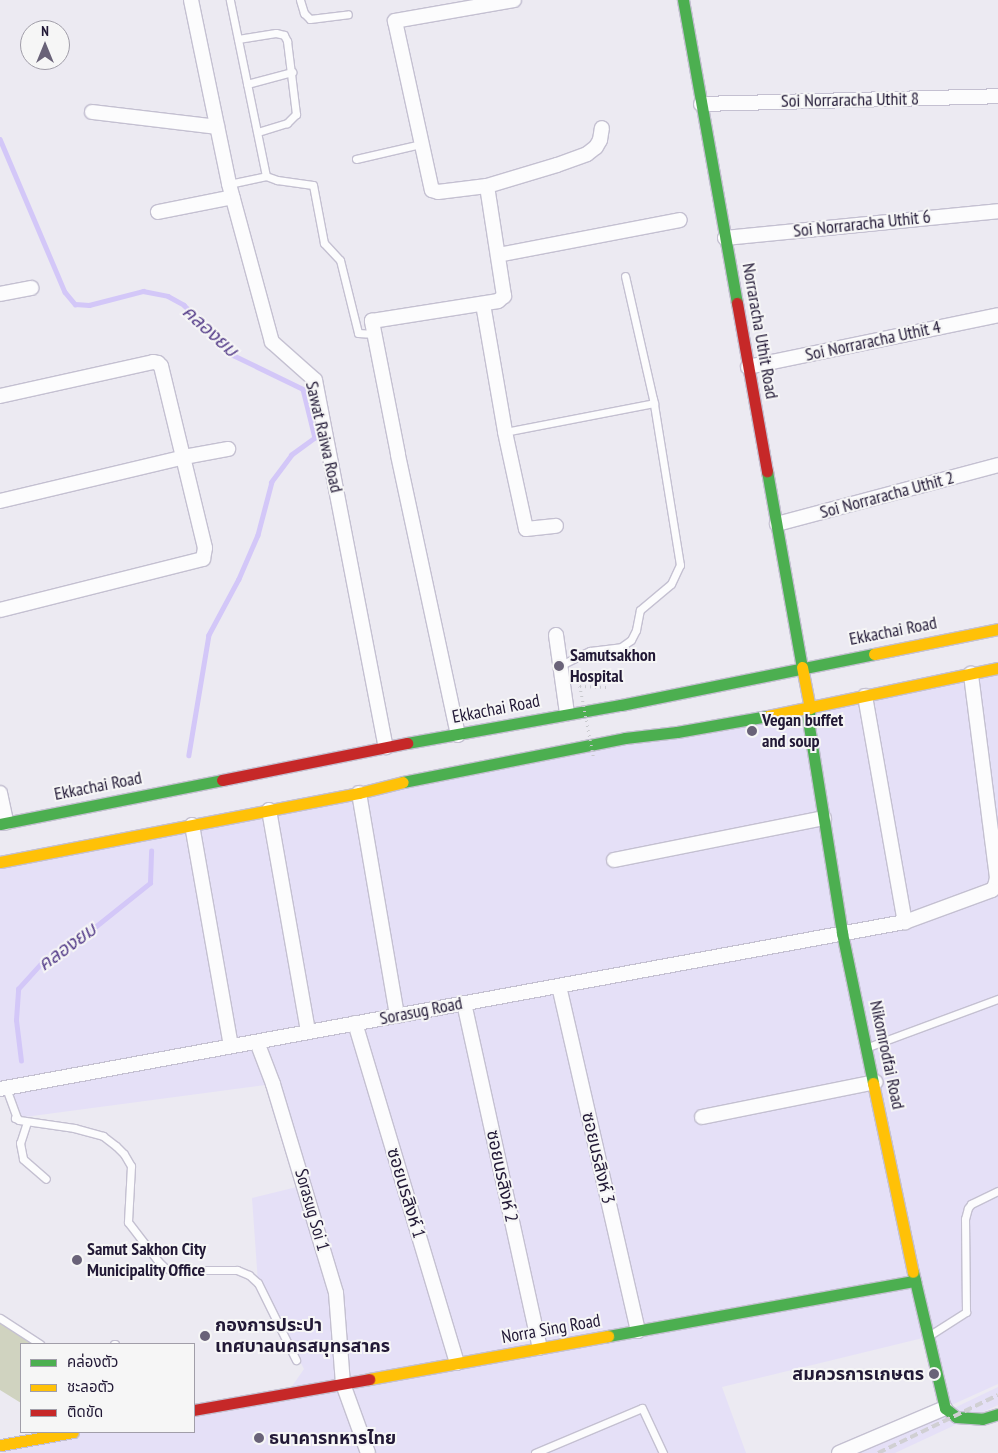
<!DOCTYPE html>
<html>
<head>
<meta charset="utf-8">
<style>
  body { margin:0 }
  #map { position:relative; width:998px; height:1453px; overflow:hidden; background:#eceaf2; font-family:"PT Sans Narrow","Noto Sans Thai",sans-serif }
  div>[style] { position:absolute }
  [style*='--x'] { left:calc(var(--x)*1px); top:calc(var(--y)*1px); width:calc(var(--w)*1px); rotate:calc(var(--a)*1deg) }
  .built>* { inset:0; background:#e5e0f7 }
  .green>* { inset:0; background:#d0d3c0 }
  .stream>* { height:4.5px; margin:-2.25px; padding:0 2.25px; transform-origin:2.25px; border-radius:2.25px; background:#d3c7f8 }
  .path>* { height:2.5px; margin-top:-1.25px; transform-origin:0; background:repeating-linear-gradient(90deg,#cacacf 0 1px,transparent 0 5px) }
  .roads { filter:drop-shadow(1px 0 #c4c0d1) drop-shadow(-1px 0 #c4c0d1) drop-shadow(0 1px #c4c0d1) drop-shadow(0 -1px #c4c0d1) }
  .lane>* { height:7px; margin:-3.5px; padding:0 3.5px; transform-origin:3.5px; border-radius:3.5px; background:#fcfcfd }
  .street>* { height:14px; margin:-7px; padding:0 7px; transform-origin:7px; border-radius:7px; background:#fcfcfd }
  .fast>* { height:11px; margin:-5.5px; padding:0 5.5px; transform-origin:5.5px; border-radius:5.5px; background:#4caf50 }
  .slow>* { height:11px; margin:-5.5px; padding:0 5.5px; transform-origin:5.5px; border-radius:5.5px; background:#ffc107 }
  .jam>* { height:11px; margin:-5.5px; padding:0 5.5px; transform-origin:5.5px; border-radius:5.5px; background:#c62828 }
  .rail>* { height:4px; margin-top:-2px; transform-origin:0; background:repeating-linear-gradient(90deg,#d0cfd3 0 8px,transparent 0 12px) }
  .path-bridge>* { height:2.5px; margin-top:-1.25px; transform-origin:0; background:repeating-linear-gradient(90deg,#cacacf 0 1px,transparent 0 5px) }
  .dots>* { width:14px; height:14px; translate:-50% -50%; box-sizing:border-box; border:2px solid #f6f6f6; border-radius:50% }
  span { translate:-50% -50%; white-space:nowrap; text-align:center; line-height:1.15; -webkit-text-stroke:4px #f6f6f6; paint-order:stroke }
  .street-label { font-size:18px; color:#221936 }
  .poi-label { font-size:18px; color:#221936; font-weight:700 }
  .left { translate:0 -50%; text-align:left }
  .right { translate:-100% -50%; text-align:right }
  .water-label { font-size:19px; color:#563e8a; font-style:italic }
  .legend { position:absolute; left:20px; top:1343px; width:175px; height:90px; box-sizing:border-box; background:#f6f6f6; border:1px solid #a19ea9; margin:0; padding:6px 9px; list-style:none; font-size:15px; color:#221936 }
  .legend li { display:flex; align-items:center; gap:10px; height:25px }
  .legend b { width:25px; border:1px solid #a19ea9 }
  .north { position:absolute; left:20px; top:20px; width:50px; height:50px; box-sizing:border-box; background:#f6f6f6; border:1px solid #a19ea9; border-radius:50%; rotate:0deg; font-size:14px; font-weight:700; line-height:20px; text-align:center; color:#221936 }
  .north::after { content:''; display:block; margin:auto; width:18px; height:22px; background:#696278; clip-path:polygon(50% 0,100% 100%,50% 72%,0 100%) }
</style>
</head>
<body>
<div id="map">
  <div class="built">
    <i style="clip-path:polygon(998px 668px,998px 1384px,945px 1408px,927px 1337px,722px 1387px,746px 1453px,0 1453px,73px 1432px,194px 1432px,194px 1410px,286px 1395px,304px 1369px,258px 1283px,252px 1198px,305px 1185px,273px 1084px,17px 1118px,6px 1088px,0 1089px,0 862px)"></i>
    <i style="clip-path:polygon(998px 1387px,998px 1405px,895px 1453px,860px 1453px)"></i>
  </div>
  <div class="green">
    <i style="clip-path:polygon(0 1321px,36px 1344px,21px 1344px,21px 1403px,0 1390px)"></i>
  </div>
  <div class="stream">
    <i style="--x:0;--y:139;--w:166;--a:67"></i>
    <i style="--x:65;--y:292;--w:16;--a:50"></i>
    <i style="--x:75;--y:304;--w:14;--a:4"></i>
    <i style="--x:89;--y:305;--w:56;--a:-14.5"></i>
    <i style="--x:143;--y:291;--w:25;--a:11"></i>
    <i style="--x:168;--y:296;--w:18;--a:29"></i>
    <i style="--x:184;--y:305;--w:70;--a:45.6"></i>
    <i style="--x:233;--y:355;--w:78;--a:25.9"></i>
    <i style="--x:303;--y:389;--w:50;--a:76.2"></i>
    <i style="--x:315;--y:438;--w:29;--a:144"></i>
    <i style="--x:292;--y:455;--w:34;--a:127"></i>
    <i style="--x:272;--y:482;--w:55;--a:104.8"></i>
    <i style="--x:258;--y:535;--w:48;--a:113.4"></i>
    <i style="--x:239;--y:579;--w:64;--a:118.2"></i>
    <i style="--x:209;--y:635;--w:122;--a:99.5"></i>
    <i style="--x:21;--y:1061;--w:41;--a:-97"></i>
    <i style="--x:16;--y:1020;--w:31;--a:-86"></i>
    <i style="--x:18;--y:989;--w:39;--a:-48"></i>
    <i style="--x:44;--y:960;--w:35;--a:-29"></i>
    <i style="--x:75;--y:943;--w:96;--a:-38.7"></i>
    <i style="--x:150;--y:883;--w:32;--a:-88"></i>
  </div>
  <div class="path">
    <i style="--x:580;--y:686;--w:27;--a:2"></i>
  </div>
  <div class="roads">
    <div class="lane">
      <i style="--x:300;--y:0;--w:14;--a:73"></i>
      <i style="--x:304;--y:13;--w:8;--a:45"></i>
      <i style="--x:310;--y:19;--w:38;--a:-7"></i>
      <i style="--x:238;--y:39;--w:38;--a:-9"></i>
      <i style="--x:276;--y:33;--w:8;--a:14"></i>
      <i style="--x:284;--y:35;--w:7;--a:63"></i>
      <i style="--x:287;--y:41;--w:74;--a:83"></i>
      <i style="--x:296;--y:114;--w:13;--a:135"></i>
      <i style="--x:287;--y:123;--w:31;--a:163"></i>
      <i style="--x:247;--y:84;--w:47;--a:-14.9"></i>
      <i style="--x:356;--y:159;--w:67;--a:-13"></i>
      <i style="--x:266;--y:176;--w:12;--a:20"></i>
      <i style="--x:277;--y:180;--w:36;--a:8"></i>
      <i style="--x:313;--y:185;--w:59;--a:79.3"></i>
      <i style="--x:324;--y:243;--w:23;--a:47"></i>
      <i style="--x:340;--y:260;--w:75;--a:76.1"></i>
      <i style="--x:358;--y:333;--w:16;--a:4"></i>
      <i style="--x:229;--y:184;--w:38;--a:-12"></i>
      <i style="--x:266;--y:176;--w:180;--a:-101.6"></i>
      <i style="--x:505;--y:432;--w:152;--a:-11"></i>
      <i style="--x:561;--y:665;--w:32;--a:-26"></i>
      <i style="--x:590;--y:651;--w:31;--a:-7"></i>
      <i style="--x:621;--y:647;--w:12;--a:-35"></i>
      <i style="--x:631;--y:640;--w:11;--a:-63"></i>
      <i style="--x:636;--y:630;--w:20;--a:-79"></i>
      <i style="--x:640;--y:610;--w:40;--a:-40"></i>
      <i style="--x:671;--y:584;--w:21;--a:-65"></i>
      <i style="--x:680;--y:565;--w:168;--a:-99.2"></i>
      <i style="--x:653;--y:399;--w:126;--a:-102.8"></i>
      <i style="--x:868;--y:1047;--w:139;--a:-20.3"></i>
      <i style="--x:6;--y:1088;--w:32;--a:70"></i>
      <i style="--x:17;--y:1118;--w:2;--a:180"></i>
      <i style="--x:15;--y:1118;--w:4;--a:27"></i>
      <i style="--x:19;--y:1120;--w:56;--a:8.3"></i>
      <i style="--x:74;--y:1128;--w:30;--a:15"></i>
      <i style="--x:103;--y:1136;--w:16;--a:38"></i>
      <i style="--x:116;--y:1146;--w:11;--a:45"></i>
      <i style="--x:124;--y:1154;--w:14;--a:60"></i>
      <i style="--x:131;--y:1166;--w:56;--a:93.1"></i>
      <i style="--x:128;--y:1222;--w:49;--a:52.4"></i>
      <i style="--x:158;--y:1261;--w:10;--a:45"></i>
      <i style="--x:165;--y:1268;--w:10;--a:11"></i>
      <i style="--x:175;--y:1270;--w:62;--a:0"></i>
      <i style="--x:237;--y:1270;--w:13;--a:23"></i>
      <i style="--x:249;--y:1275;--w:12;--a:42"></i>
      <i style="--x:258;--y:1283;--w:86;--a:63.7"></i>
      <i style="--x:27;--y:1122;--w:22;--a:108"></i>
      <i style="--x:20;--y:1143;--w:16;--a:79"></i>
      <i style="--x:23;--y:1159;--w:30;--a:41"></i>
      <i style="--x:0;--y:1318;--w:48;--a:33"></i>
      <i style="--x:930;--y:1335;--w:43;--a:-32.6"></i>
      <i style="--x:966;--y:1312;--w:93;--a:-90.6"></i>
      <i style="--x:965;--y:1219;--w:11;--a:-75"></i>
      <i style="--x:968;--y:1208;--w:5;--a:-53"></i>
      <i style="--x:971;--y:1204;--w:30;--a:-26"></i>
      <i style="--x:114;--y:1344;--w:1;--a:0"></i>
      <i style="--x:535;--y:1453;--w:116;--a:-22.8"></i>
      <i style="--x:642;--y:1408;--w:50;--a:65"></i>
    </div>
    <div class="street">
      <i style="--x:191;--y:0;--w:188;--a:78.3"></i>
      <i style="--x:229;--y:184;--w:164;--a:74.8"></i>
      <i style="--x:272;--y:342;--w:57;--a:41.5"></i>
      <i style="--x:315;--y:380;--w:374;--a:79.1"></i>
      <i style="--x:514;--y:0;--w:121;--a:170"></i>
      <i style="--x:395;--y:21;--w:173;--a:77.7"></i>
      <i style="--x:432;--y:190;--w:6;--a:18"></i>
      <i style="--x:438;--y:192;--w:49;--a:-7"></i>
      <i style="--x:487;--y:186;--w:73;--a:-16.7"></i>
      <i style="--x:557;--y:165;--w:32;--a:-20"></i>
      <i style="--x:587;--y:154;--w:11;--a:-38"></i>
      <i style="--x:596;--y:147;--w:8;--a:-60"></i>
      <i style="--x:600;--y:140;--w:12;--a:-81"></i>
      <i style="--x:701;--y:104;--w:297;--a:-1.5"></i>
      <i style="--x:92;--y:112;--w:126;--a:6.8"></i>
      <i style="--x:158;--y:212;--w:76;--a:-11.3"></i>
      <i style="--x:725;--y:238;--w:274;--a:-5.6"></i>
      <i style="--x:498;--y:255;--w:185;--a:-10.9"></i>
      <i style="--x:0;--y:294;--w:32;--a:-11"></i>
      <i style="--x:483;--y:304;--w:130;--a:80.2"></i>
      <i style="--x:505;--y:432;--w:99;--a:77.8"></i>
      <i style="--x:526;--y:529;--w:30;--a:-6"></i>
      <i style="--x:748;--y:367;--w:255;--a:-11.7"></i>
      <i style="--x:0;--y:396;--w:157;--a:-12.5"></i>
      <i style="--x:153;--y:362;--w:5;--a:11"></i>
      <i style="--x:158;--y:363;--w:4;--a:45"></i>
      <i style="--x:161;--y:366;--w:187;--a:76.4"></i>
      <i style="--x:205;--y:548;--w:11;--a:100"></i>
      <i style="--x:203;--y:559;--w:209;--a:165.9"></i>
      <i style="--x:0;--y:501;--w:189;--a:-13.4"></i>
      <i style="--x:184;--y:457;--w:45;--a:-10.3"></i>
      <i style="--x:777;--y:524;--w:229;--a:-14.9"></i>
      <i style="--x:556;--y:635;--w:79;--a:82"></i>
      <i style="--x:865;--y:696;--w:230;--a:80"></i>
      <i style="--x:458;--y:735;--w:287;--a:-102.1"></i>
      <i style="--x:398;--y:454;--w:136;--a:-101.1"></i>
      <i style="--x:372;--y:321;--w:128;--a:-9"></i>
      <i style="--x:498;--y:301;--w:8;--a:-40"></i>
      <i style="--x:504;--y:296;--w:111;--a:-98.8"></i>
      <i style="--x:0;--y:793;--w:30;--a:78"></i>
      <i style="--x:359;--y:793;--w:226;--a:80.3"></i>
      <i style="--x:269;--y:810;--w:225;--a:80"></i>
      <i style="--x:192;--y:825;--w:224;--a:80"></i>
      <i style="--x:614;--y:860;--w:214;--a:-11.3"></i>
      <i style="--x:559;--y:986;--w:354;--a:77.1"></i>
      <i style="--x:464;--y:1003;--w:353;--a:77.6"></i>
      <i style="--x:355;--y:1023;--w:355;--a:73.3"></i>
      <i style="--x:257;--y:1042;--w:45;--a:69.1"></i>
      <i style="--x:273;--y:1084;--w:218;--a:73.2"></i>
      <i style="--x:336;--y:1293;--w:91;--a:85.6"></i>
      <i style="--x:343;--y:1384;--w:73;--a:70.1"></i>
      <i style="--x:0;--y:1089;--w:920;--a:-10.46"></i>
      <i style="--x:905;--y:922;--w:93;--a:-20.2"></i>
      <i style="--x:992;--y:890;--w:5;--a:-53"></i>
      <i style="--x:995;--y:886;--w:8;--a:-76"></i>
      <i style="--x:997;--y:878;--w:206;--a:-97.3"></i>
      <i style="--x:702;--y:1117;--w:177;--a:-11.4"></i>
      <i style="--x:839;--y:1453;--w:115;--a:-23"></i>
    </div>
    <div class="fast">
      <i style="--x:683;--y:0;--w:308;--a:79.9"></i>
      <i style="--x:767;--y:471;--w:199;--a:79.9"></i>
      <i style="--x:810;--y:708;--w:12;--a:99"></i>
      <i style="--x:808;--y:720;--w:216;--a:80.9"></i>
      <i style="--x:842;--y:933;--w:153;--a:78.3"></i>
      <i style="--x:407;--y:743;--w:217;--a:-10.1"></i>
      <i style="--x:621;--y:705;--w:258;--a:-11.4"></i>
      <i style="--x:403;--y:782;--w:226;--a:-11.2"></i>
      <i style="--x:625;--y:738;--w:52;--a:-6.6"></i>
      <i style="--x:677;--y:732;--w:92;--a:-10"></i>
      <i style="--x:0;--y:824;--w:226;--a:-11.2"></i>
      <i style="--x:913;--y:1272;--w:140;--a:76.8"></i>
      <i style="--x:945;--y:1408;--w:14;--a:39"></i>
      <i style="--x:956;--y:1417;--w:26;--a:4"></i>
      <i style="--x:982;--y:1419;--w:17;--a:-17"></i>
      <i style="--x:608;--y:1336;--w:312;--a:-10.2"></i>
    </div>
    <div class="slow">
      <i style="--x:874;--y:654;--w:126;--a:-11.4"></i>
      <i style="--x:802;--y:667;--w:42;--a:79"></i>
      <i style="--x:768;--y:716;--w:235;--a:-11.8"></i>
      <i style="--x:0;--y:862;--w:366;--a:-10.9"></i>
      <i style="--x:359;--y:793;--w:45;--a:-14"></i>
      <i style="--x:873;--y:1083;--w:193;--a:78.1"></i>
      <i style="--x:369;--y:1379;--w:243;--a:-10.2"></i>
      <i style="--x:1;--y:1445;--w:73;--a:-10.2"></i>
    </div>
    <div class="jam">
      <i style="--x:737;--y:303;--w:171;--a:79.9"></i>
      <i style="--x:222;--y:780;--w:189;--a:-11.3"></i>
      <i style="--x:194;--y:1410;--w:178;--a:-10"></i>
    </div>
  </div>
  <div class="rail">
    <i style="--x:878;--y:1453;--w:133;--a:-25.8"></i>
  </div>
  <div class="path-bridge">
    <i style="--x:580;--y:686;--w:74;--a:79.1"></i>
  </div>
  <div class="dots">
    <i style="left:559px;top:666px;background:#696278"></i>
    <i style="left:752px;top:731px;background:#696278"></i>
    <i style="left:77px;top:1260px;background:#696278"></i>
    <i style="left:205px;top:1336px;background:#696278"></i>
    <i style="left:934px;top:1374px;background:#696278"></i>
    <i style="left:259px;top:1438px;background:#696278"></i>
  </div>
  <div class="street-label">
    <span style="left:850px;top:100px;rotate:-1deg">Soi Norraracha Uthit 8</span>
    <span style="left:862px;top:224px;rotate:-6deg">Soi Norraracha Uthit 6</span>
    <span style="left:760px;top:331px;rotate:80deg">Norraracha Uthit Road</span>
    <span style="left:873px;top:341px;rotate:-12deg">Soi Norraracha Uthit 4</span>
    <span style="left:324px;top:437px;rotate:77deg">Sawat Raiwa Road</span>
    <span style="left:887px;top:495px;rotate:-15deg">Soi Norraracha Uthit 2</span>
    <span style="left:893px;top:631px;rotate:-11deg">Ekkachai Road</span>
    <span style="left:496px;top:709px;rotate:-11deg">Ekkachai Road</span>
    <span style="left:98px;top:786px;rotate:-11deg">Ekkachai Road</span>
    <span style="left:421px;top:1011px;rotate:-11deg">Sorasug Road</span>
    <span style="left:887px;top:1055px;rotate:78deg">Nikomrodfai Road</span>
    <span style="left:598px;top:1158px;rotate:77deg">ซอยนรสิงห์ 3</span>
    <span style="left:502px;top:1176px;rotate:78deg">ซอยนรสิงห์ 2</span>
    <span style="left:406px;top:1193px;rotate:73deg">ซอยนรสิงห์ 1</span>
    <span style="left:312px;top:1210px;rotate:74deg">Sorasug Soi 1</span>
    <span style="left:551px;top:1329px;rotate:-10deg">Norra Sing Road</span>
  </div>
  <div class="poi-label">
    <span class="left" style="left:570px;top:666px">Samutsakhon<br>Hospital</span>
    <span class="left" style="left:762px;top:731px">Vegan buffet<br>and soup</span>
    <span class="left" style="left:87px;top:1260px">Samut Sakhon City<br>Municipality Office</span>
    <span class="left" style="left:215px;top:1336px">กองการประปา<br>เทศบาลนครสมุทรสาคร</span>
    <span class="right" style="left:924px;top:1374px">สมควรการเกษตร</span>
    <span class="left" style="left:269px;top:1438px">ธนาคารทหารไทย</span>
  </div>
  <div class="water-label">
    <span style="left:210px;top:331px;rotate:42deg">คลองยม</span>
    <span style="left:67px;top:947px;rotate:-36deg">คลองยม</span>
  </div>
  <ul class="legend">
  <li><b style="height:6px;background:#4caf50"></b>คล่องตัว</li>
  <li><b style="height:6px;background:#ffc107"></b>ชะลอตัว</li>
  <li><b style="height:6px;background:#c62828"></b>ติดขัด</li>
  </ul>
  <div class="north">N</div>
</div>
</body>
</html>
